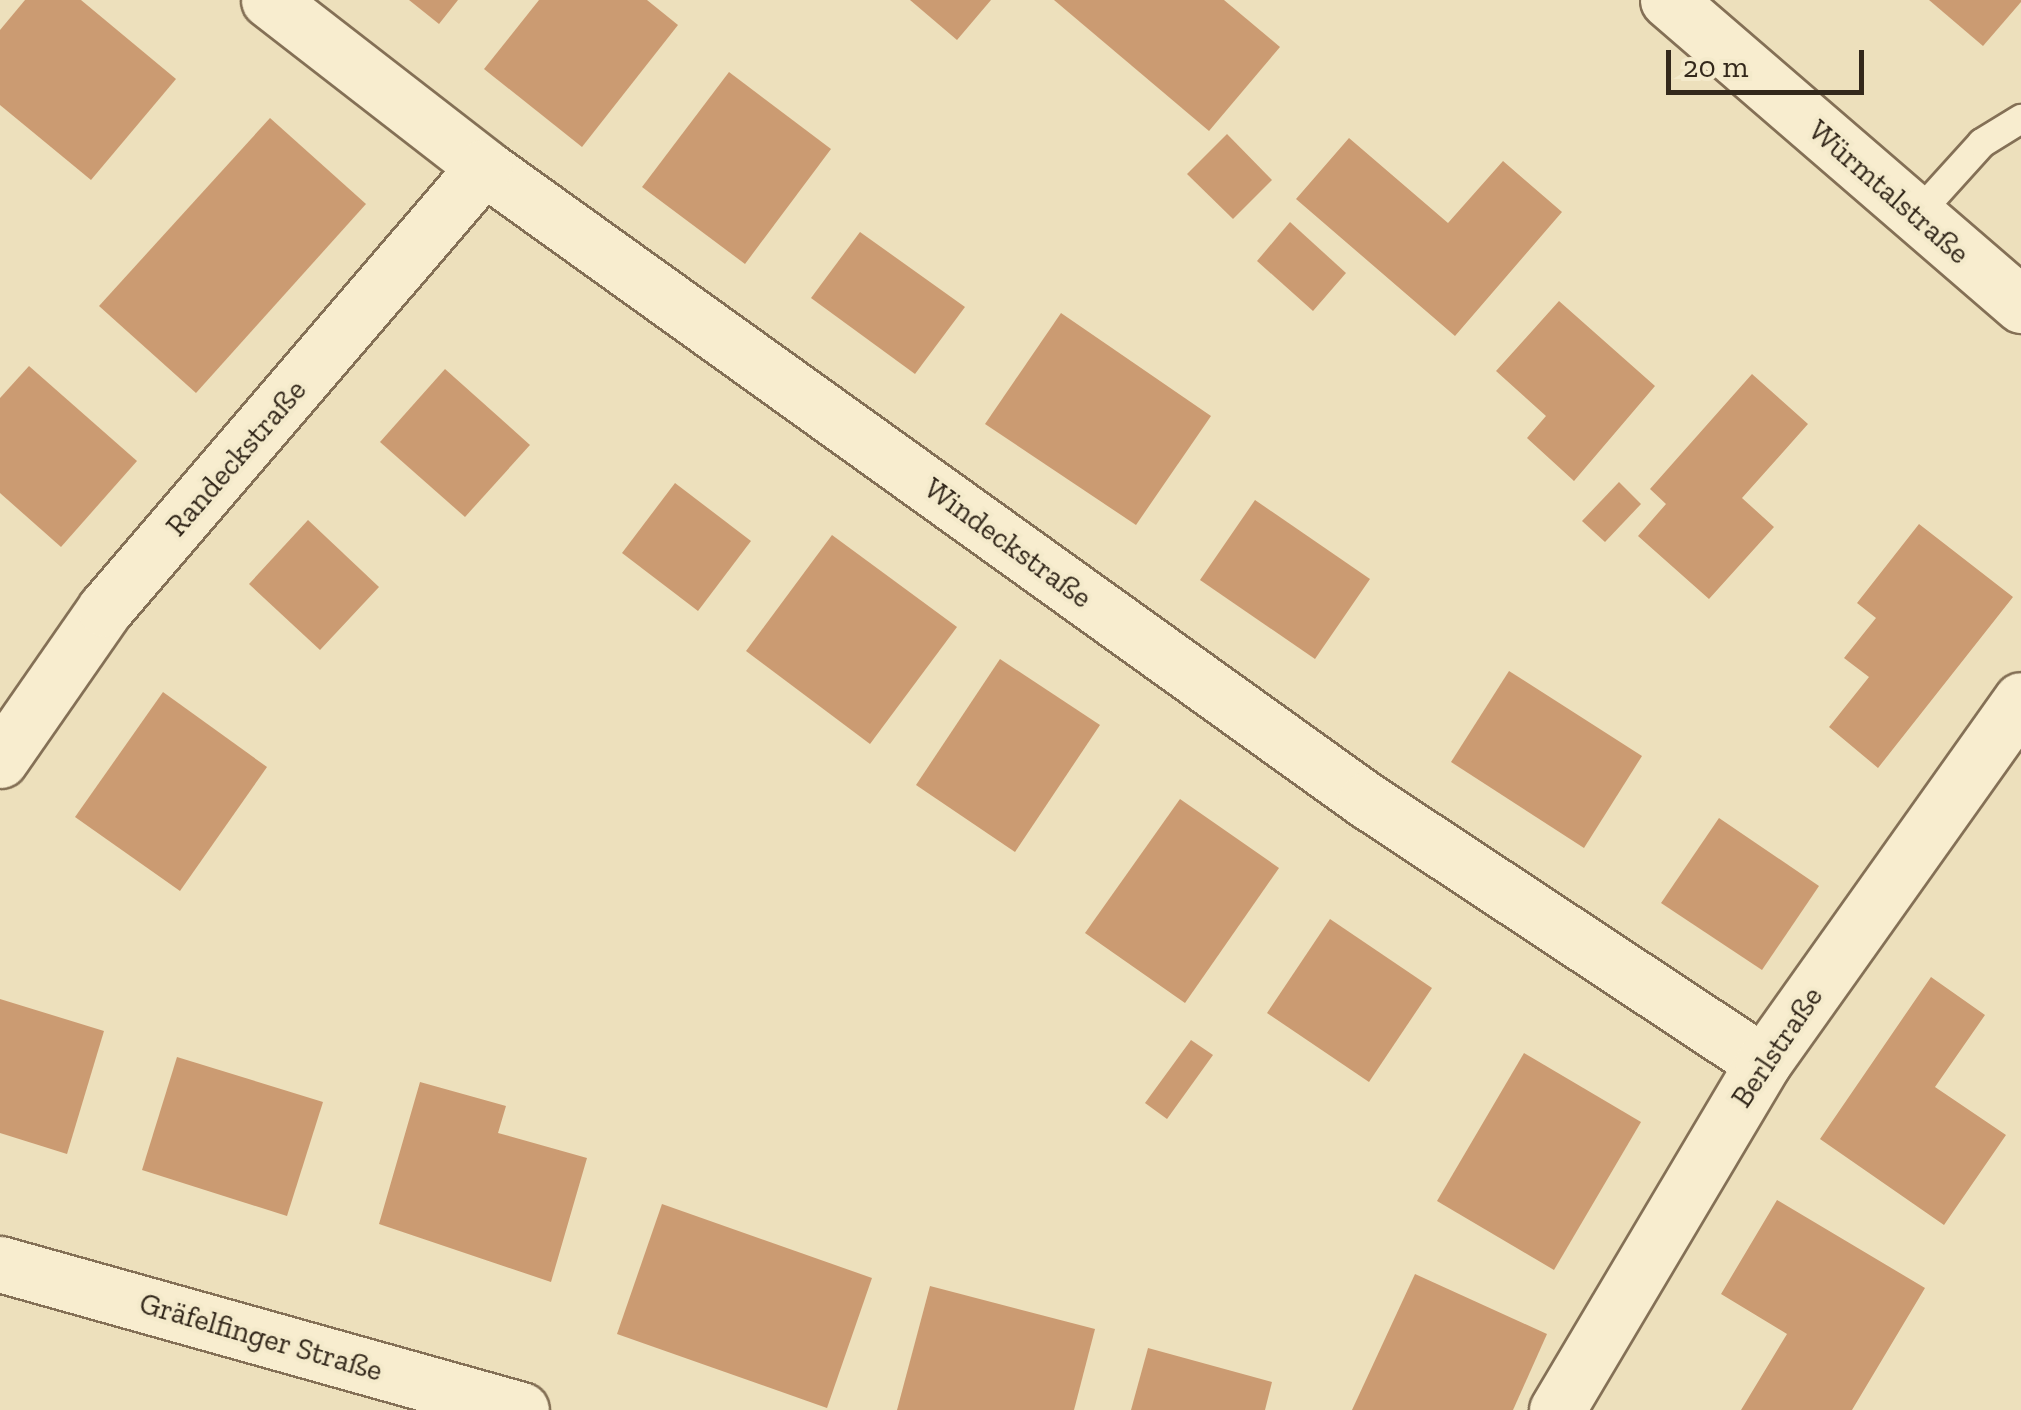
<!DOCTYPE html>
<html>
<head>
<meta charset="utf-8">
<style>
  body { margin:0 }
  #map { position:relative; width:2021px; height:1410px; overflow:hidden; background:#ede0bc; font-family:"Zilla Slab",serif }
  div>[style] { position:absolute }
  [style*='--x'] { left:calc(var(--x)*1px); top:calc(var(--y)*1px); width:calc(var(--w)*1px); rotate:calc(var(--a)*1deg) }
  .building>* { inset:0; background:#cb9b72 }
  .roads { filter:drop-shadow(2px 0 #847056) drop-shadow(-2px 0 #847056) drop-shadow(0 2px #847056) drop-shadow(0 -2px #847056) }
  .lane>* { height:28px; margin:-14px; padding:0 14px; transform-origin:14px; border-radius:14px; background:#f8edcf }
  .street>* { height:55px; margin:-27.5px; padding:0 27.5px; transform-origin:27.5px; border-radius:27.5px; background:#f8edcf }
  .secondary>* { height:55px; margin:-27.5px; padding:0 27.5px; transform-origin:27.5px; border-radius:27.5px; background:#f8edcf }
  span { translate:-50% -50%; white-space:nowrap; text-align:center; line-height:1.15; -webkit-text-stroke:8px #f4eacb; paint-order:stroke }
  .street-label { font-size:30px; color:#33281b }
  .scale { position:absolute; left:1666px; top:50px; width:198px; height:45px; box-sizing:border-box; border:5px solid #33281b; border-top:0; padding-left:12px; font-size:30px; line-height:35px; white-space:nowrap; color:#33281b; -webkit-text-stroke:8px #f4eacb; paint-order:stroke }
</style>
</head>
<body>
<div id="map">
  <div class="building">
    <i style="clip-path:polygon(25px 0,81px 0,176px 79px,91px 180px,0 105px,0 30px)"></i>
    <i style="clip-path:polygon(409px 0,458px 0,439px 24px)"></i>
    <i style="clip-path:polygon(539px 0,647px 0,678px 25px,582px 147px,484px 69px)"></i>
    <i style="clip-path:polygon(910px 0,991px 0,957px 40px)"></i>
    <i style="clip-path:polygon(1054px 0,1224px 0,1280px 47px,1209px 131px)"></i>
    <i style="clip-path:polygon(1929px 0,2021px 0,2021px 2px,1983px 46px)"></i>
    <i style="clip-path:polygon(729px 72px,831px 149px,745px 264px,642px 187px)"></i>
    <i style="clip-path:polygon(270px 118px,366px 204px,196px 393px,99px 306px)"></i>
    <i style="clip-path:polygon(1227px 134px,1272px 180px,1233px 219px,1187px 174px)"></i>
    <i style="clip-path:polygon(1349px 138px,1448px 223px,1503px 161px,1562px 212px,1455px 336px,1296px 199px)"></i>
    <i style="clip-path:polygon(1290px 222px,1346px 273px,1313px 311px,1257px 261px)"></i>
    <i style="clip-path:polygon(860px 232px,965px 307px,915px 374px,811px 298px)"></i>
    <i style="clip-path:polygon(1559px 301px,1655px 386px,1574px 481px,1527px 438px,1546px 416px,1496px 371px)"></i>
    <i style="clip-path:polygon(1061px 313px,1211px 416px,1136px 525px,985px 424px)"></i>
    <i style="clip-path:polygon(29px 366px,137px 461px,61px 547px,0 493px,0 398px)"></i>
    <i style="clip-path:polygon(445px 369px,530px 445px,465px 517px,380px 442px)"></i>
    <i style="clip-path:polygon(1752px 374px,1808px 424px,1742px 498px,1774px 527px,1709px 599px,1638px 536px,1666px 504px,1650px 489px)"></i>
    <i style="clip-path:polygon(1619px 482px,1641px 504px,1605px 542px,1582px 521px)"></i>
    <i style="clip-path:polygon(675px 483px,751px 541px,698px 611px,622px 553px)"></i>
    <i style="clip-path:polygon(1255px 500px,1370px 579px,1315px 659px,1200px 580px)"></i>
    <i style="clip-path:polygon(308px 520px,379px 587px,320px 650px,249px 584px)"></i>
    <i style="clip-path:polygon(1919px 524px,2013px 597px,1878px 768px,1829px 727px,1869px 677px,1844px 658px,1876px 618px,1857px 603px)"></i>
    <i style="clip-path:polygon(832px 535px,957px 627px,870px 744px,746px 651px)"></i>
    <i style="clip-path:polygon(1000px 659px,1100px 725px,1015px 852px,916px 785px)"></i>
    <i style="clip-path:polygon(1509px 671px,1642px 756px,1584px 848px,1451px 762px)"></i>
    <i style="clip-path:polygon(163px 692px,267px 767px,180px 891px,75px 817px)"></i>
    <i style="clip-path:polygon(1180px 799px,1279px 868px,1185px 1003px,1085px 933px)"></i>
    <i style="clip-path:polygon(1719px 818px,1819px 886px,1762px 970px,1661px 903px)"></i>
    <i style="clip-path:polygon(1330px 919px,1432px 988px,1369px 1082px,1267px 1013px)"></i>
    <i style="clip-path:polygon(1931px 977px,1985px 1015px,1935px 1087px,2006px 1135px,1944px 1225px,1820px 1139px)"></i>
    <i style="clip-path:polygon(0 999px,104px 1031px,67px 1154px,0 1133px)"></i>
    <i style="clip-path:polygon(1191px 1040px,1213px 1055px,1167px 1119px,1145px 1103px)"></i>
    <i style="clip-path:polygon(1524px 1053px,1641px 1122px,1554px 1270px,1437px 1201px)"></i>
    <i style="clip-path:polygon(177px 1057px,323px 1102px,287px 1216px,142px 1170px)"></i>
    <i style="clip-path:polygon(420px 1082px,506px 1106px,498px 1133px,587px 1158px,551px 1282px,379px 1224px)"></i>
    <i style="clip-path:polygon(1777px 1200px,1925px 1288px,1852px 1410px,1741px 1410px,1787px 1334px,1721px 1294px)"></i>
    <i style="clip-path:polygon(662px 1204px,872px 1278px,827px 1408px,617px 1334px)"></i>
    <i style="clip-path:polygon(1415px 1274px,1547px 1334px,1513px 1410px,1352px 1410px)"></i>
    <i style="clip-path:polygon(930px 1286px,1095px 1329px,1074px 1410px,897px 1410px)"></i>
    <i style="clip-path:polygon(1148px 1348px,1272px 1382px,1265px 1410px,1131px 1410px)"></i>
  </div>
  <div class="roads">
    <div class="lane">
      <i style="--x:1916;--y:216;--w:98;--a:-47.9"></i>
      <i style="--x:1982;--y:143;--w:46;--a:-31.6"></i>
    </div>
    <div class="street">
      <i style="--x:269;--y:0;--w:272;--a:37.8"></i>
      <i style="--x:484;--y:167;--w:1086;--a:35.67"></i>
      <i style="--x:1366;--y:800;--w:476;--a:33.5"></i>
      <i style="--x:0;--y:760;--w:184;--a:-55.2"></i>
      <i style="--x:105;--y:609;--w:582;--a:-49.39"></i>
      <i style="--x:0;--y:1264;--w:541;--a:15.65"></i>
      <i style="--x:1557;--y:1410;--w:404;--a:-59.3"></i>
      <i style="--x:1763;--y:1063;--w:445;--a:-54.6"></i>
    </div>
    <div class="secondary">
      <i style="--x:1668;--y:0;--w:467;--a:40.8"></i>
    </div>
  </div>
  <div class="street-label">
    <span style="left:1889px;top:192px;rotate:41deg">Würmtalstraße</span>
    <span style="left:236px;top:458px;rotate:-49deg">Randeckstraße</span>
    <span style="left:1008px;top:543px;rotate:36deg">Windeckstraße</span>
    <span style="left:1777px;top:1047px;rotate:-56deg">Berlstraße</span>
    <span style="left:261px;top:1337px;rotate:16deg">Gräfelfinger Straße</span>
  </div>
  <div class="scale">20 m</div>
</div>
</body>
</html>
